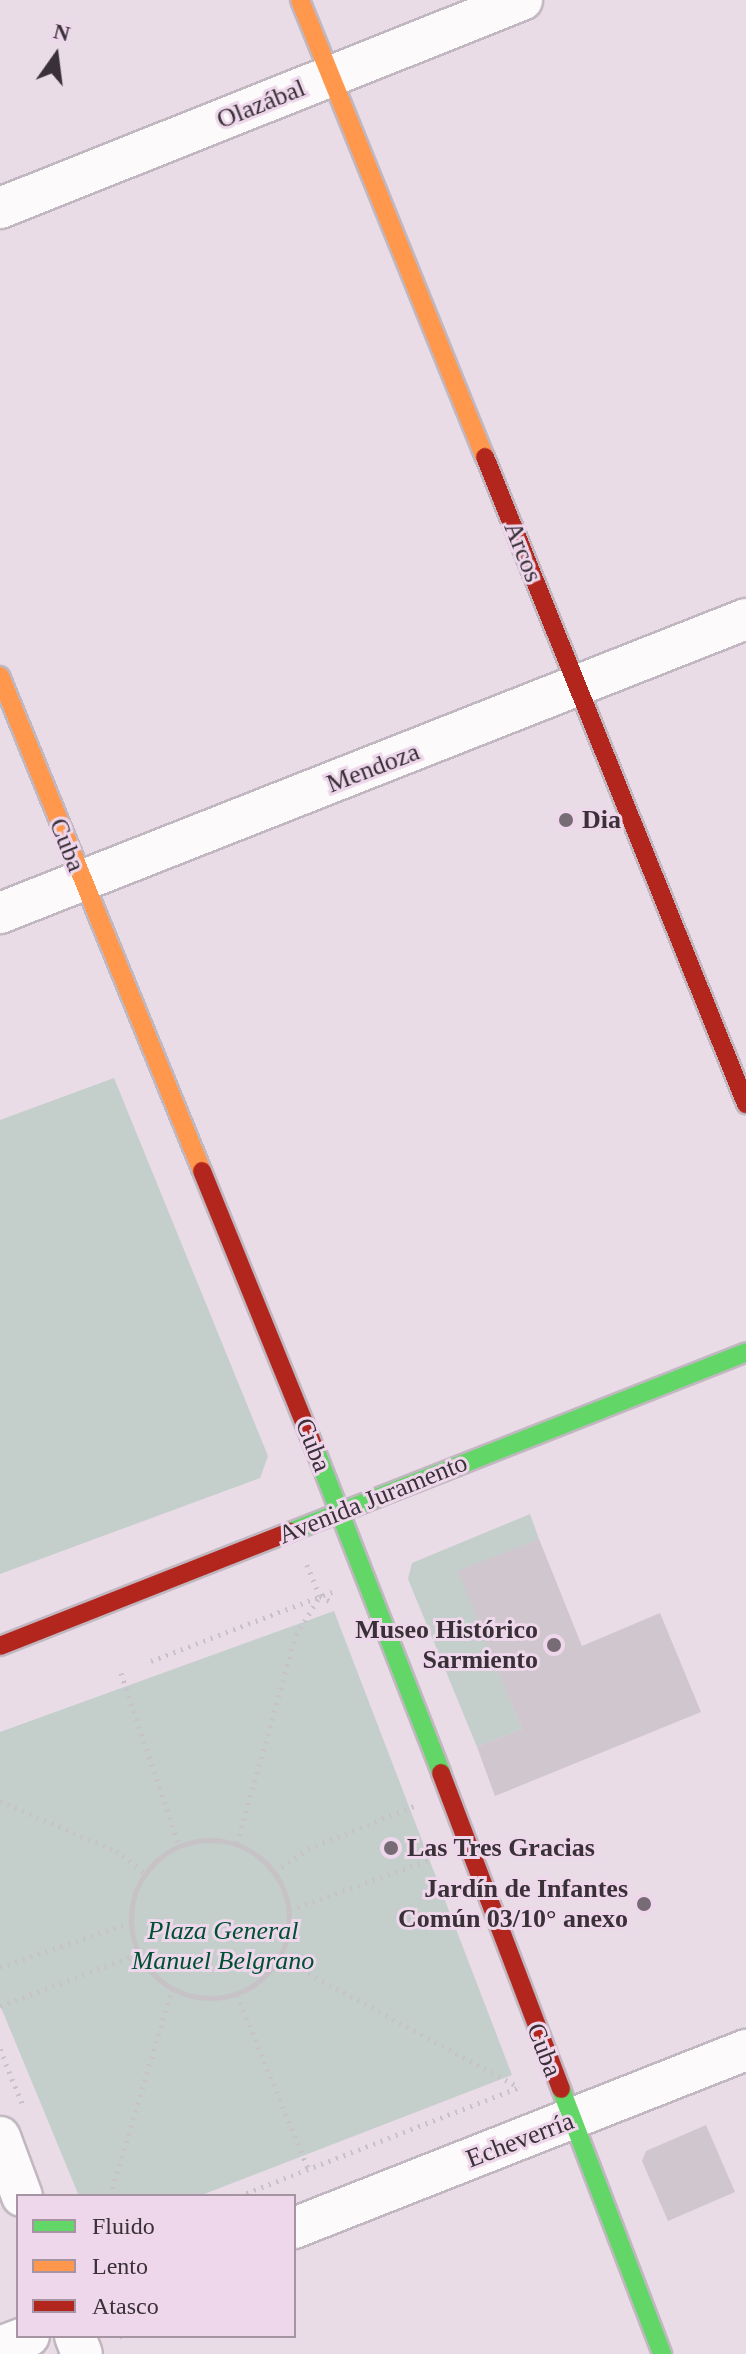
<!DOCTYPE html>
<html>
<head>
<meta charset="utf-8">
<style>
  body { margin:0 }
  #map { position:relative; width:746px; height:2354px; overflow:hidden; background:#e9dce7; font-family:"Times New Roman",serif }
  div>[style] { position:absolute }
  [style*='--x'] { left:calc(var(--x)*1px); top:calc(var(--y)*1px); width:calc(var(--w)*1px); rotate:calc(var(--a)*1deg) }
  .green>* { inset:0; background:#c4ceca }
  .building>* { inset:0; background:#d0c6ce }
  .path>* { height:5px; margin-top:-2.5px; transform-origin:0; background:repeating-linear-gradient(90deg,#c7c2c6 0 2px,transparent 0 8px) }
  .path>.ring { margin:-2.5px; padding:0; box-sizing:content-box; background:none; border:5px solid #c7c2c6; border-radius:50% }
  .roads { filter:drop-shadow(2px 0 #c1b7c0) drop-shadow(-2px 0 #c1b7c0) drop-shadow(0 2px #c1b7c0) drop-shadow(0 -2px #c1b7c0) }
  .street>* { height:40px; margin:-20px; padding:0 20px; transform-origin:20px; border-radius:20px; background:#fcfafb }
  .fast>* { height:18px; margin:-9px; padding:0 9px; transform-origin:9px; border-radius:9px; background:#63d668 }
  .slow>* { height:18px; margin:-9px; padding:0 9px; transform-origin:9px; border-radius:9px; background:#ff974d }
  .jam>* { height:18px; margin:-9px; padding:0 9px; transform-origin:9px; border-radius:9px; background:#b3261e }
  .dots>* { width:22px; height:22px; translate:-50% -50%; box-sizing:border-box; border:4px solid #eed7eb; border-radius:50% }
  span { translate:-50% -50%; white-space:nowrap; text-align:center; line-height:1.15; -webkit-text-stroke:6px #eed7eb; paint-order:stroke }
  .street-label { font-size:26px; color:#393038 }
  .poi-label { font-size:26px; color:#393038; font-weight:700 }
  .left { translate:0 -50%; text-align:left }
  .right { translate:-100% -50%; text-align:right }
  .park-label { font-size:26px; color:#005034; font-style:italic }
  .legend { position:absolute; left:16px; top:2194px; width:280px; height:144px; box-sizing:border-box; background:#eed7eb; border:2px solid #a694a3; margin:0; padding:10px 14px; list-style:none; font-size:24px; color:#393038 }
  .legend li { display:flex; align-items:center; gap:16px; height:40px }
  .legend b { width:40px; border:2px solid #a694a3 }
  .north { position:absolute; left:16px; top:16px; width:80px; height:80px; -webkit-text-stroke:6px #eed7eb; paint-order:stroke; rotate:14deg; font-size:22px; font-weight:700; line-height:32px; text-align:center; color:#393038 }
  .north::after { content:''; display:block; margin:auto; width:28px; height:36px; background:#393038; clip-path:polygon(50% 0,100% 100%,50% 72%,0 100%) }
</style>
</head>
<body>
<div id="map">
  <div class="green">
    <i style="clip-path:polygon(114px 1078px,268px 1456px,260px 1478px,0 1574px,0 1120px)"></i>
    <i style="clip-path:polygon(530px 1514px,539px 1539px,459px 1572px,522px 1729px,477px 1747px,408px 1579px,412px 1563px)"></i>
    <i style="clip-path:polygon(334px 1611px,512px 2075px,199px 2196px,79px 2196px,0 2005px,0 1732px)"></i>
  </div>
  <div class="building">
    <i style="clip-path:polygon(539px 1539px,582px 1646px,660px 1613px,701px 1712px,495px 1796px,477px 1747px,522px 1729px,458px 1571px)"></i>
    <i style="clip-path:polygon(706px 2125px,735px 2192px,668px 2221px,642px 2161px,646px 2151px)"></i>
  </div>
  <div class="path">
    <i style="--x:320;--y:1596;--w:15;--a:28"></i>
    <i style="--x:151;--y:1661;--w:194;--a:-20.9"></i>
    <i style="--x:121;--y:1673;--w:182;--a:71.4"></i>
    <i style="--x:0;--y:1801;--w:126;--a:23.3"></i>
    <i style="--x:116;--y:1851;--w:36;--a:37"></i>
    <i class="ring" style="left:131px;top:1840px;width:153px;height:153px"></i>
    <i style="--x:237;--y:1843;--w:216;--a:-74.2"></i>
    <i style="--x:296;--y:1635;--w:46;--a:-58.4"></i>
    <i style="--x:320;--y:1596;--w:34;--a:-113"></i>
    <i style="--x:275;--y:1872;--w:40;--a:-34.9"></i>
    <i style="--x:308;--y:1849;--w:114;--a:-22.1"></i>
    <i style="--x:290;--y:1910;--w:151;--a:-19.8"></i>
    <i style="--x:280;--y:1958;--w:272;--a:28.4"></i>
    <i style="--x:0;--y:1967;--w:137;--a:-18.7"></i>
    <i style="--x:237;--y:1995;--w:187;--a:67.7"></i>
    <i style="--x:0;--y:2006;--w:147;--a:-20.6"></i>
    <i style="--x:0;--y:2049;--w:61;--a:68"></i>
    <i style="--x:110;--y:2196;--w:216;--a:-73.3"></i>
    <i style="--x:239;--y:2196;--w:301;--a:-21.2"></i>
    <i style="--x:17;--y:2271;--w:1;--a:0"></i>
    <i style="--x:122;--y:2336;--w:2;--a:63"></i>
  </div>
  <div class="roads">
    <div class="street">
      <i style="--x:0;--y:208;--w:562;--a:-21.73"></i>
      <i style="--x:0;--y:913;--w:802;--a:-21.51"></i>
      <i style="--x:0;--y:2137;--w:63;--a:69.6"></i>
      <i style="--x:294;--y:2228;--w:486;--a:-21.5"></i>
      <i style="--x:75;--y:2336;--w:19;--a:69"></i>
      <i style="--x:0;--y:2347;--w:31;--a:-21"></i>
    </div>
    <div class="fast">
      <i style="--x:315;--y:1449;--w:348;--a:68.7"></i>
      <i style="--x:290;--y:1532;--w:490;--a:-21.5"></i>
      <i style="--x:561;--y:2089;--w:284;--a:69.1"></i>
    </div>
    <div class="slow">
      <i style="--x:300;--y:0;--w:493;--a:68"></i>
      <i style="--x:0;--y:676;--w:535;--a:67.8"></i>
    </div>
    <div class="jam">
      <i style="--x:485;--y:457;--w:698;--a:68.03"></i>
      <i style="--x:202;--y:1171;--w:300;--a:67.9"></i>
      <i style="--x:0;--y:1646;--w:312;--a:-21.5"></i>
      <i style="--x:441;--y:1773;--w:338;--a:69.2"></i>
    </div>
  </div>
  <div class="dots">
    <i style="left:566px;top:820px;background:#776c75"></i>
    <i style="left:554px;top:1645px;background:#776c75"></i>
    <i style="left:391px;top:1848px;background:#776c75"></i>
    <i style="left:644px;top:1904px;background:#776c75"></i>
  </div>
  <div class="street-label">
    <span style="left:261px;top:104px;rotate:-22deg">Olazábal</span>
    <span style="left:523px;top:552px;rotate:68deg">Arcos</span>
    <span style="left:373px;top:768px;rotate:-21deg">Mendoza</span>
    <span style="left:67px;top:845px;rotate:68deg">Cuba</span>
    <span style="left:313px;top:1445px;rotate:68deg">Cuba</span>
    <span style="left:373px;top:1499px;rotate:-22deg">Avenida Juramento</span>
    <span style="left:544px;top:2050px;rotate:69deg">Cuba</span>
    <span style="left:520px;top:2140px;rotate:-21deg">Echeverría</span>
  </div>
  <div class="poi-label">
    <span class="left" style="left:582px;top:820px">Dia</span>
    <span class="right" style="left:538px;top:1645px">Museo Histórico<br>Sarmiento</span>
    <span class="left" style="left:407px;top:1848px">Las Tres Gracias</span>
    <span class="right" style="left:628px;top:1904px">Jardín de Infantes<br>Común 03/10° anexo</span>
  </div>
  <div class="park-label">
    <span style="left:223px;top:1946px">Plaza General<br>Manuel Belgrano</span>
  </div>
  <ul class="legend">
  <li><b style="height:10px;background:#63d668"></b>Fluido</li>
  <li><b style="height:10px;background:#ff974d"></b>Lento</li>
  <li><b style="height:10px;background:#b3261e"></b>Atasco</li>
  </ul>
  <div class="north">N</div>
</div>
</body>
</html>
